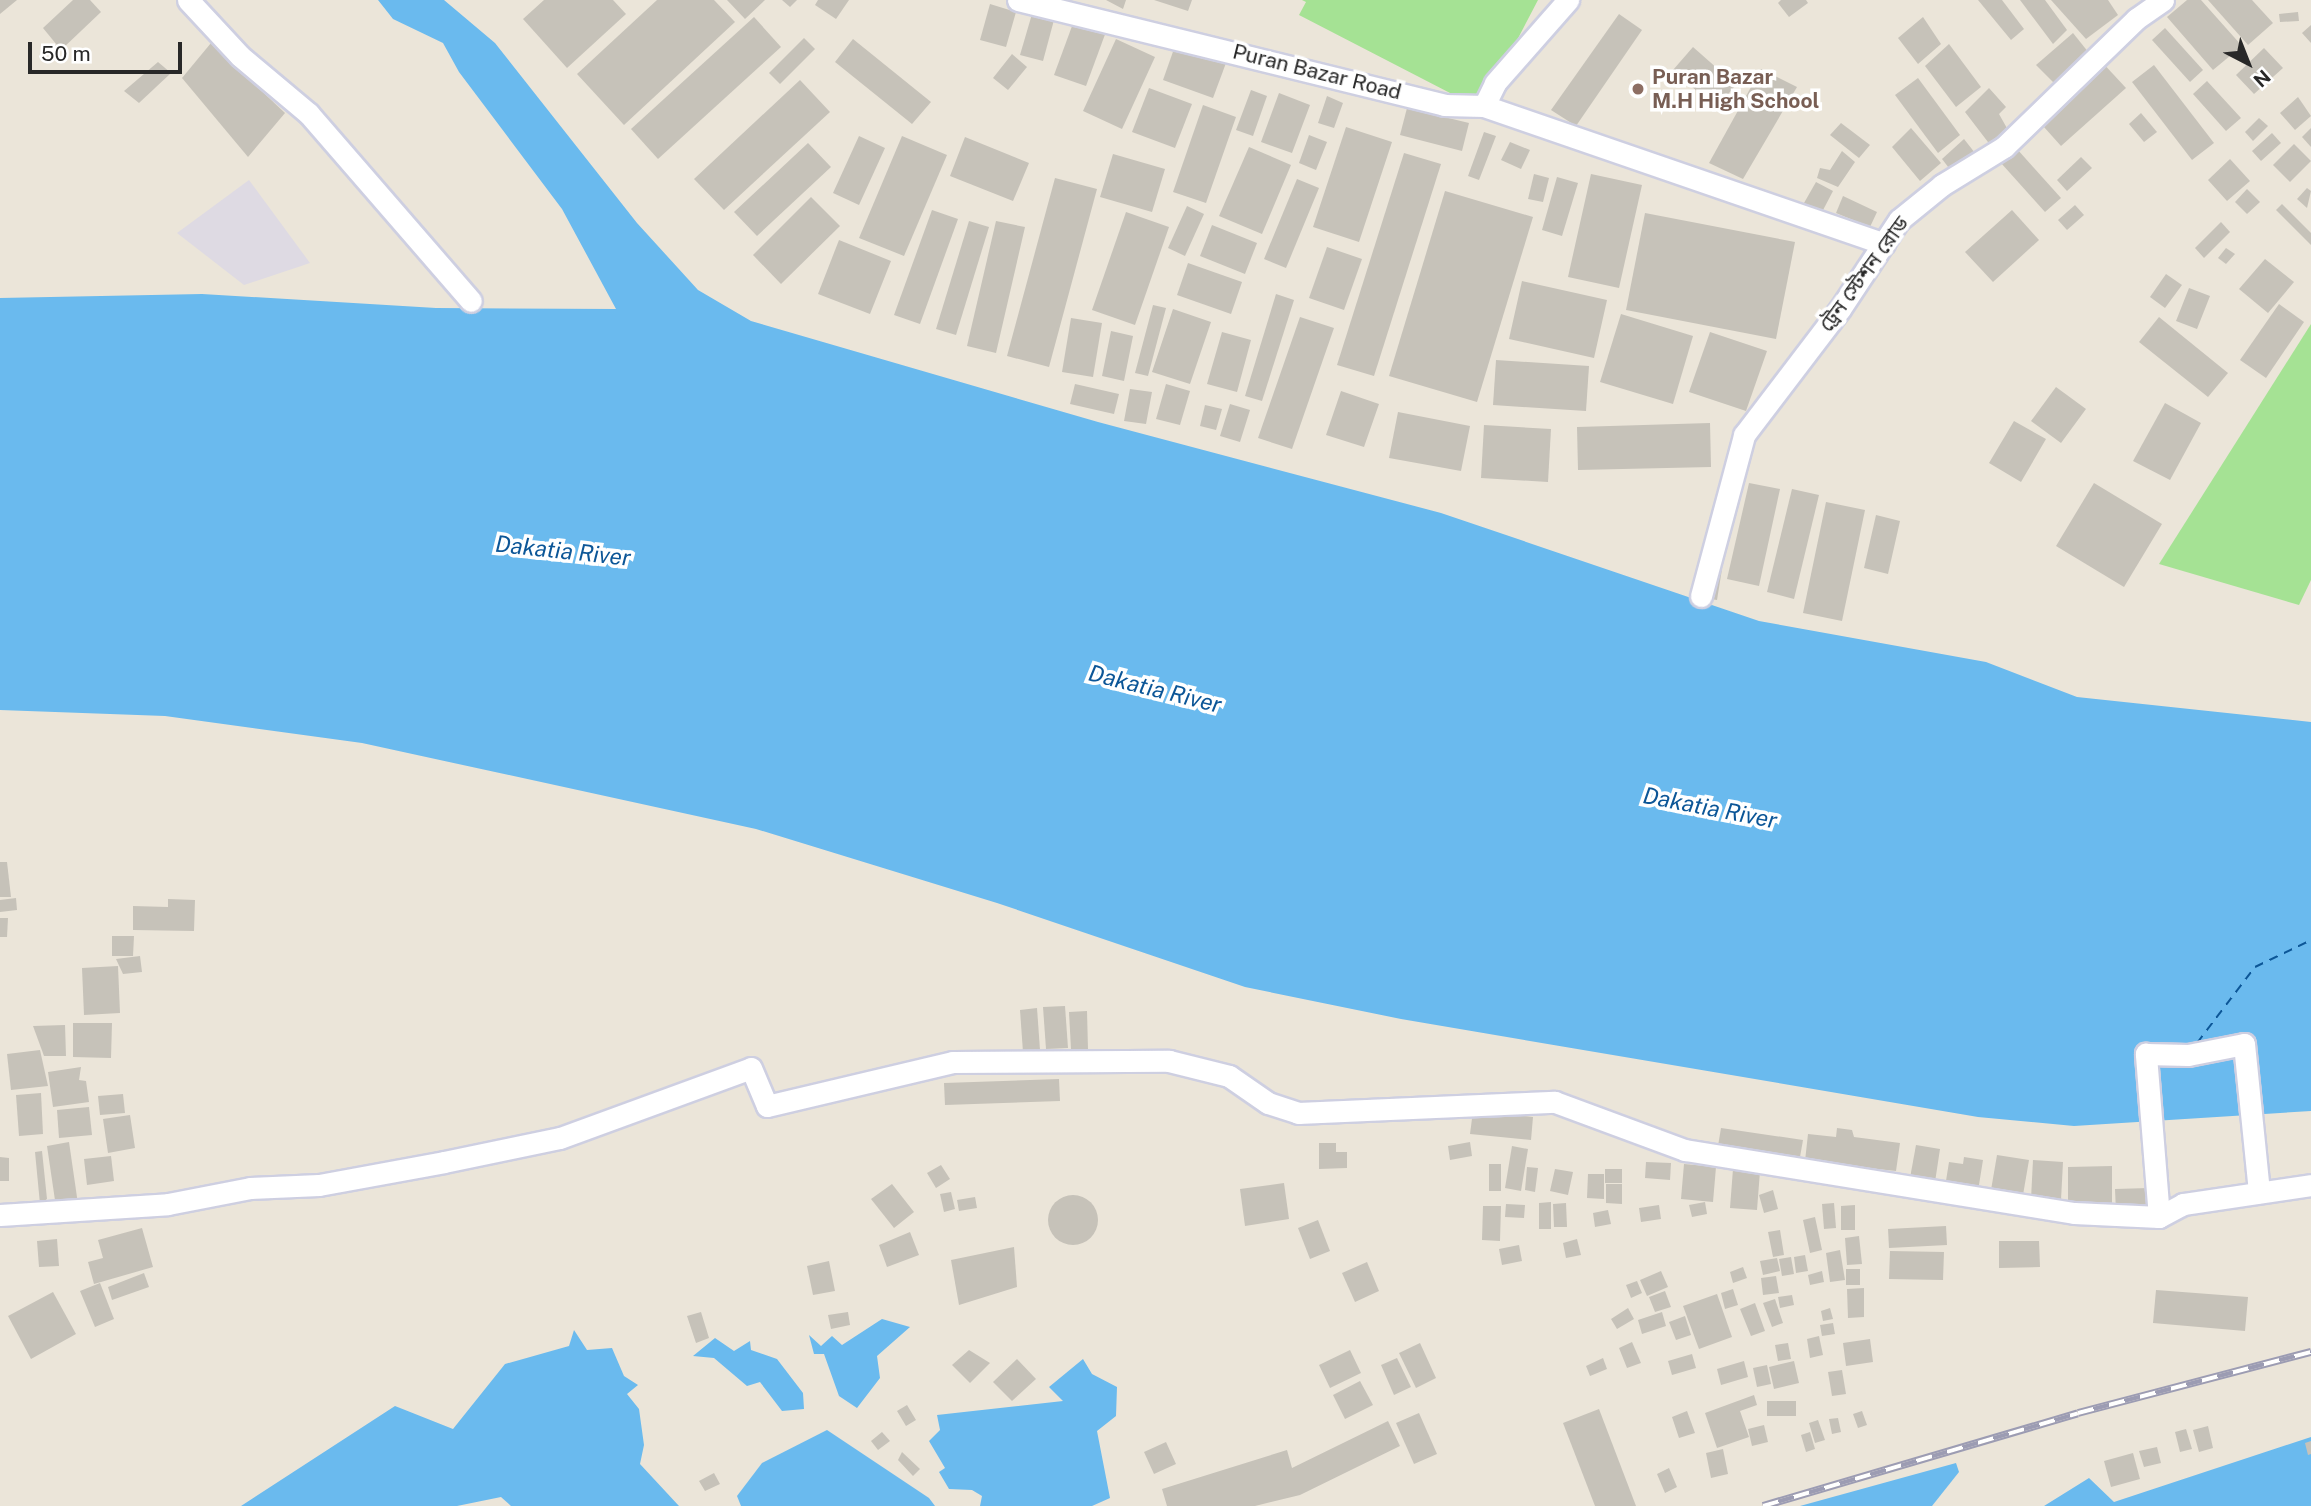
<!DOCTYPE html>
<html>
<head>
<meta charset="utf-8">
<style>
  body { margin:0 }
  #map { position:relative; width:2311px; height:1506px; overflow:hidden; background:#ebe5d9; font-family:"Public Sans","Noto Sans Bengali",sans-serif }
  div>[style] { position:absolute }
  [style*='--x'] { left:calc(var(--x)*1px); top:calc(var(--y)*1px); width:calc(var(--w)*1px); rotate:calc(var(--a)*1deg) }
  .industrial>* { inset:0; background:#dedae3 }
  .green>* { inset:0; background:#a5e294 }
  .water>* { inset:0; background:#6abaee }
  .ferry>* { height:2px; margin-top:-1px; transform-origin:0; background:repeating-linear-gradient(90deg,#0c5697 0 9px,transparent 0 16px) }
  .building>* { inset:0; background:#c6c2b9 }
  .round { border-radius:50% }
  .roads { filter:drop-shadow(2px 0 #cecfe1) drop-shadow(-2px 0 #cecfe1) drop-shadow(0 2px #cecfe1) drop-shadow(0 -2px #cecfe1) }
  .minor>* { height:21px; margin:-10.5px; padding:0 10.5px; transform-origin:10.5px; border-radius:10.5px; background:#fff }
  .rail>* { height:8px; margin-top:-4px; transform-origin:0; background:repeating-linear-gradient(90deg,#fff 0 16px,#9c9cb3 0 32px); box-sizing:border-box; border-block:2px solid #9c9cb3 }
  .dots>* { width:19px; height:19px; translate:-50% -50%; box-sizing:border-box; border:4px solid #fff; border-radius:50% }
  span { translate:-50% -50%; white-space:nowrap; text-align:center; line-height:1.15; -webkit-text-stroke:7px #fff; paint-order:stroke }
  .street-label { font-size:21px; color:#282828 }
  .education-label { font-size:21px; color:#785e54; font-weight:700 }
  .left { translate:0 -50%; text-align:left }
  .water-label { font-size:23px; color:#0c5697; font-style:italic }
  .north { position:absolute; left:2213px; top:28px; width:70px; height:70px; -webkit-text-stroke:5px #fff; paint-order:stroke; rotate:138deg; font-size:19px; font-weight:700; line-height:28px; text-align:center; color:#282828 }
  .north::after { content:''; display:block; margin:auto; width:24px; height:32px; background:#282828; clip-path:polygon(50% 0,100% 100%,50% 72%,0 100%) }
  .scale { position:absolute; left:28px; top:42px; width:154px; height:32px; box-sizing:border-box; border:4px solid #282828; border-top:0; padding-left:9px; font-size:21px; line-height:24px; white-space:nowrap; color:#282828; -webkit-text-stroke:5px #fff; paint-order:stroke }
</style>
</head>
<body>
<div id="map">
  <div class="industrial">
    <i style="clip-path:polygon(249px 180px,310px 263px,244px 285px,177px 233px)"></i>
  </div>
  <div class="green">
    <i style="clip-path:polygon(1302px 0,1538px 0,1481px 109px,1299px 15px,1306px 2px)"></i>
    <i style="clip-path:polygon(2311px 324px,2311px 580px,2299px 605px,2159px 564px)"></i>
  </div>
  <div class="water">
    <i style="clip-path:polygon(378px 0,444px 0,495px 43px,637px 223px,698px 290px,751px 321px,1098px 422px,1441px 513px,1759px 621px,1986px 662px,2077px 697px,2311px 722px,2311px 1111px,2074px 1126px,1978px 1117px,1401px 1019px,1245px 987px,997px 903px,756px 829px,362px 743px,165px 716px,0 710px,0 298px,202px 294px,436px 308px,616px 309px,562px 209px,459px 72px,443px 43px,393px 19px)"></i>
    <i style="clip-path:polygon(882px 1319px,910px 1327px,877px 1356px,880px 1378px,857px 1408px,839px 1396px,824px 1354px,814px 1354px,809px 1335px,821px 1346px,832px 1336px,842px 1345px)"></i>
    <i style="clip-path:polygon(574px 1330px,587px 1350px,612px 1348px,624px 1376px,638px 1385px,627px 1394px,639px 1409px,644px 1445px,640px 1464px,679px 1506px,511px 1506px,501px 1497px,457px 1506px,241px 1506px,395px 1406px,453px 1429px,505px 1364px,569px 1346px)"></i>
    <i style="clip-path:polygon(715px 1338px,734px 1351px,750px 1341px,751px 1350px,777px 1359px,803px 1393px,804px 1409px,782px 1411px,760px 1382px,747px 1386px,714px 1358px,693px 1356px)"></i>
    <i style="clip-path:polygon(1083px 1359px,1092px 1374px,1117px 1387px,1116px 1416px,1097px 1431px,1110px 1498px,1092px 1506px,980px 1506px,982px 1496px,972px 1490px,949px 1489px,939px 1472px,945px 1468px,929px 1441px,940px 1430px,937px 1415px,1063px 1401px,1049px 1387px)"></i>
    <i style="clip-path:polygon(827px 1430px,929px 1498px,935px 1506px,741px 1506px,737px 1496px,762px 1463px)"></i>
    <i style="clip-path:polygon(2311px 1437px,2311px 1506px,2044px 1506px,2089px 1478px,2114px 1502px)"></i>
    <i style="clip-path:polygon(1956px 1463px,1959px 1472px,1932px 1506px,1800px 1506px)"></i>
  </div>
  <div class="ferry">
    <i style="--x:2197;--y:1043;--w:96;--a:-52.7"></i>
    <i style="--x:2255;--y:967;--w:62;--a:-25.7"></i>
  </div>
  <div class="building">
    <i style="clip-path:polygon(0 0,17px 0,0 14px)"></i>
    <i style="clip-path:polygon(73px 0,90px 0,101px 12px,61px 50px,43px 28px)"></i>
    <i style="clip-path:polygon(544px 0,613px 0,626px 14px,567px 68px,523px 19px)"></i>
    <i style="clip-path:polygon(657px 0,714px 0,735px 22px,624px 125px,577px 74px)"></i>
    <i style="clip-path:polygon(727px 0,765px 0,745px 19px)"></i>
    <i style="clip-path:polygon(782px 0,797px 0,790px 7px)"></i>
    <i style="clip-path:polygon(818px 0,849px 0,836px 19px,815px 5px)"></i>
    <i style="clip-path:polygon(1106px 0,1126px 0,1123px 9px)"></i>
    <i style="clip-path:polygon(1154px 0,1192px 0,1188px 11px)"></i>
    <i style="clip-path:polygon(1781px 0,1806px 0,1808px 3px,1789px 17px,1778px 3px)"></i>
    <i style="clip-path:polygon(1978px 0,2002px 0,2024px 29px,2011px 40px)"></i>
    <i style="clip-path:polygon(2020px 0,2045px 0,2067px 30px,2053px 44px)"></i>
    <i style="clip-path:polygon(2051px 0,2108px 0,2118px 15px,2086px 39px)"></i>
    <i style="clip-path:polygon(2187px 0,2201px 0,2242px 46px,2213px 70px,2167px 17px)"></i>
    <i style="clip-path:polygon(2208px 0,2252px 0,2273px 23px,2248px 45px)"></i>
    <i style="clip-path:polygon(990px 4px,1016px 12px,1006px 47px,980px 40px)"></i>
    <i style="clip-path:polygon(2298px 12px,2299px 21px,2280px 22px,2279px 14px)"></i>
    <i style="clip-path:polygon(1032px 14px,1054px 20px,1043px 61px,1020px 55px)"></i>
    <i style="clip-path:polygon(1619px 14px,1642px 30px,1576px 126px,1551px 110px)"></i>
    <i style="clip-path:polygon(754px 17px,781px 47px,658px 159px,631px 129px)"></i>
    <i style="clip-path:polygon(1923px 17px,1941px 44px,1918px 64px,1898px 38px)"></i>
    <i style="clip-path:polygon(1075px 18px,1107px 29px,1086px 86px,1054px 75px)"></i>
    <i style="clip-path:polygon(2311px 25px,2311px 43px,2302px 33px)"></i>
    <i style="clip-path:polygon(2165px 28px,2203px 70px,2190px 82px,2152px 40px)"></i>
    <i style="clip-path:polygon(2073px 33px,2089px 53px,2056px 85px,2036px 65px)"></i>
    <i style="clip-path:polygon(804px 38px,815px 49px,780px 84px,769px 73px)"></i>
    <i style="clip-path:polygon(853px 39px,931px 102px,912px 124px,835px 62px)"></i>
    <i style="clip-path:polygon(1116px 39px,1155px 57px,1122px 129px,1083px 111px)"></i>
    <i style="clip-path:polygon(211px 43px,285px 113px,248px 157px,182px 78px)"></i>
    <i style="clip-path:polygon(1949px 44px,1981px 87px,1956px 107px,1925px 66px)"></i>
    <i style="clip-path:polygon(1175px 46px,1226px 63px,1213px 98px,1163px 80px)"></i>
    <i style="clip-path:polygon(1693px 47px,1736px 85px,1716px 108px,1673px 70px)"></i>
    <i style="clip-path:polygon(2264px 48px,2283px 68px,2254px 94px,2236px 75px)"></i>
    <i style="clip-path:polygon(1012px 54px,1027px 67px,1008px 90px,993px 78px)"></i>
    <i style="clip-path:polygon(2100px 60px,2126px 88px,2061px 146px,2035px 117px)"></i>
    <i style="clip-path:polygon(158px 62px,171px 73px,139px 103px,124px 91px)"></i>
    <i style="clip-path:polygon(2154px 65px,2214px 143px,2192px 160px,2132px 82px)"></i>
    <i style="clip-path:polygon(1761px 69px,1797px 87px,1743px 179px,1709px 163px)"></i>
    <i style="clip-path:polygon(1918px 78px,1960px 135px,1938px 153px,1895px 95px)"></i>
    <i style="clip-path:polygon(800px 80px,830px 112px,724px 210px,694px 179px)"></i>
    <i style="clip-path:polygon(2207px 81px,2241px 118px,2226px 131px,2193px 94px)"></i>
    <i style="clip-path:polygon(1149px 88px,1192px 104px,1175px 148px,1132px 132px)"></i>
    <i style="clip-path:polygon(1989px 88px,2006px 107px,1999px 114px,2008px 130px,1991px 146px,1965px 112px)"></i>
    <i style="clip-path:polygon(1251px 90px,1267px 96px,1253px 136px,1236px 130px)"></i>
    <i style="clip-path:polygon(1279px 93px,1310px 105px,1292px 153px,1261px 142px)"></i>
    <i style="clip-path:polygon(1327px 96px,1343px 103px,1334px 128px,1318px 123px)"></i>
    <i style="clip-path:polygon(2298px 97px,2311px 116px,2295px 130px,2280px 113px)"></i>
    <i style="clip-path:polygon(1203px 105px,1236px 117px,1206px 203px,1173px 192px)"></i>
    <i style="clip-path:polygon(1407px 108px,1469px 123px,1462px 151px,1400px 135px)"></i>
    <i style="clip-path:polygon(2141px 113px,2157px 132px,2144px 142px,2129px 124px)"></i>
    <i style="clip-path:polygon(2259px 118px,2268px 126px,2253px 141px,2245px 132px)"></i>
    <i style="clip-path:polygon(1841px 123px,1870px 145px,1859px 158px,1830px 135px)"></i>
    <i style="clip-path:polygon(1346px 127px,1392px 142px,1359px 242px,1313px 227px)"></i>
    <i style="clip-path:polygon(1911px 128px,1941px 163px,1920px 181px,1892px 147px)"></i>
    <i style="clip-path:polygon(2311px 128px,2311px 147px,2302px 137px)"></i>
    <i style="clip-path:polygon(1484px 132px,1496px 136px,1479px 180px,1468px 176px)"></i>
    <i style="clip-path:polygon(2272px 133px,2281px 143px,2261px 161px,2252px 151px)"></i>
    <i style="clip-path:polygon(1309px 135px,1327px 142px,1316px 170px,1299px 163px)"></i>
    <i style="clip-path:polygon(859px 136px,885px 148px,859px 205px,833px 193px)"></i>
    <i style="clip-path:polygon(902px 136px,947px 155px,904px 256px,859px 238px)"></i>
    <i style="clip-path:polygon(965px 137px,1029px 163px,1013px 201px,950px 176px)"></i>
    <i style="clip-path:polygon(1964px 139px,1975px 153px,1952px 172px,1942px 159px)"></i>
    <i style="clip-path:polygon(1510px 142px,1530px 150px,1521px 169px,1501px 160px)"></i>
    <i style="clip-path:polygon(808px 143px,831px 167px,757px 236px,734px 212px)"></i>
    <i style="clip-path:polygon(2294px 144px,2311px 161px,2290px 182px,2273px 165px)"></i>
    <i style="clip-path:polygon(1249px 147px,1291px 165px,1262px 234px,1219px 216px)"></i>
    <i style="clip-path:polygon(2017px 149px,2061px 198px,2045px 212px,2001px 163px)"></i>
    <i style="clip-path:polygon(1842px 151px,1855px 162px,1838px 187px,1817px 178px,1820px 168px,1830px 170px)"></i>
    <i style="clip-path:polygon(1404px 153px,1441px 164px,1374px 376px,1337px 365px)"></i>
    <i style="clip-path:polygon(1113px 154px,1165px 169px,1152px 212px,1100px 197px)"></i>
    <i style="clip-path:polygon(2081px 157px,2092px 168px,2067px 191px,2057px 180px)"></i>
    <i style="clip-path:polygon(2230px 159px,2250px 181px,2227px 201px,2208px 180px)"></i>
    <i style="clip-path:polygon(1534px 174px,1549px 178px,1543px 202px,1528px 199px)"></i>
    <i style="clip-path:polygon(1591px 174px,1642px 185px,1619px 288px,1568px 277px)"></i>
    <i style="clip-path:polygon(1557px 177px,1578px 183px,1562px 236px,1542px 230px)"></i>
    <i style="clip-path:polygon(1055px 178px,1097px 189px,1049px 367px,1007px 356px)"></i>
    <i style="clip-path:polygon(1297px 179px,1319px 188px,1286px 268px,1264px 259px)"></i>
    <i style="clip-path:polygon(1816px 182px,1833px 191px,1821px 214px,1804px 203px)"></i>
    <i style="clip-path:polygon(2307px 188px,2311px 191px,2307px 208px,2297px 199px)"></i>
    <i style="clip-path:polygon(2247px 189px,2260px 202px,2247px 214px,2235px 202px)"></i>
    <i style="clip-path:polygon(1445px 191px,1533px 217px,1477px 402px,1389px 376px)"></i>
    <i style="clip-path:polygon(1843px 196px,1877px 212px,1870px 227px,1836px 213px)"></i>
    <i style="clip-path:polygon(811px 197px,840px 226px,781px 284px,753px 255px)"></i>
    <i style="clip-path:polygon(2282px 204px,2311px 233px,2311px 245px,2276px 210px)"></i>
    <i style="clip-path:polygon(2075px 205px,2084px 215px,2067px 230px,2058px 220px)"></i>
    <i style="clip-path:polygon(1187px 206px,1204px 214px,1185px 256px,1168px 248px)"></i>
    <i style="clip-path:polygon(932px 210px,958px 219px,920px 324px,894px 315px)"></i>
    <i style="clip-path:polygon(2012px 210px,2039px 240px,1993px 282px,1965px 252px)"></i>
    <i style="clip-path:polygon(1126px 212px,1169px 227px,1135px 325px,1092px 310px)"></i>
    <i style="clip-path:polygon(1645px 213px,1795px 242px,1776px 339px,1626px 310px)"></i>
    <i style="clip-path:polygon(969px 221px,989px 227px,956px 335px,936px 329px)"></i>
    <i style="clip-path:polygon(996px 221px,1025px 227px,996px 353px,967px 346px)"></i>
    <i style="clip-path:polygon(2221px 222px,2230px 232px,2204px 258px,2195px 248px)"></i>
    <i style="clip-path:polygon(1212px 225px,1257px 243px,1245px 274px,1200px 256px)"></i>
    <i style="clip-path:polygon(839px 240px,891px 261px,870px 314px,818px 294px)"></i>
    <i style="clip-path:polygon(1327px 247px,1362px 259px,1344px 310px,1309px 298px)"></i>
    <i style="clip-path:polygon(2226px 248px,2235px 254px,2226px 264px,2218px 258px)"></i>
    <i style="clip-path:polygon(2265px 259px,2294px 282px,2268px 313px,2239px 289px)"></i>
    <i style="clip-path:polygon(1188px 263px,1242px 282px,1231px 314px,1177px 295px)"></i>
    <i style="clip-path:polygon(2166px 274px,2182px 285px,2165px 308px,2150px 297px)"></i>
    <i style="clip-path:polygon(1522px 281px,1607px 300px,1594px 358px,1509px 339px)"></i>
    <i style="clip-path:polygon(2189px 288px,2210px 296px,2197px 329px,2176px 321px)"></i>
    <i style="clip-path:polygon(1276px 294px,1294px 300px,1262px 401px,1245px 396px)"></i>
    <i style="clip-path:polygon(2279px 304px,2304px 322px,2266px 378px,2240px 360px)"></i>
    <i style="clip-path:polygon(1153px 305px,1166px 308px,1148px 376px,1135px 373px)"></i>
    <i style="clip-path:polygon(1173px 309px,1211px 322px,1190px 384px,1152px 372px)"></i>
    <i style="clip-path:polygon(1621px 314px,1693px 336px,1673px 404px,1600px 382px)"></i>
    <i style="clip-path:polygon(1300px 317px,1334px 328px,1292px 449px,1258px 438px)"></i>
    <i style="clip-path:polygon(2159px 317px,2228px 373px,2208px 397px,2139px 342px)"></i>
    <i style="clip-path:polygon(1071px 318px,1102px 323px,1093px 377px,1062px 372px)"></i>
    <i style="clip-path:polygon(1111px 331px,1133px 336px,1124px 381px,1102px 376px)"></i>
    <i style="clip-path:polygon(1222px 332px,1251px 340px,1237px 392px,1207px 384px)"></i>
    <i style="clip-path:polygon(1710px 332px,1767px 351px,1746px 411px,1689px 392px)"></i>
    <i style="clip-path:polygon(1496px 360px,1589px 366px,1586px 411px,1493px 405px)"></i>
    <i style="clip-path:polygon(1075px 384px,1119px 394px,1114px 414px,1070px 404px)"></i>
    <i style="clip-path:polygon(1166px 384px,1190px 391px,1180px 425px,1156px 419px)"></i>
    <i style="clip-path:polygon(2056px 387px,2086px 409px,2061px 443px,2031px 421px)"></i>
    <i style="clip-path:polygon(1130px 389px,1152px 392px,1146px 424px,1124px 421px)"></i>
    <i style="clip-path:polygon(1341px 391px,1379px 404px,1364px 447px,1326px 435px)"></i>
    <i style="clip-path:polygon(2165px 403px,2201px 423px,2170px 480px,2133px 461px)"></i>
    <i style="clip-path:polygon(1230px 404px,1250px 410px,1240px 442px,1220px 436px)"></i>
    <i style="clip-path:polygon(1205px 405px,1222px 409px,1216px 430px,1200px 426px)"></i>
    <i style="clip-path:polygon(1398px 412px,1470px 426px,1461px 471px,1389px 458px)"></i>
    <i style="clip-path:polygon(2014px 421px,2046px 439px,2021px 482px,1989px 463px)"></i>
    <i style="clip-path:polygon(1710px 423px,1711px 467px,1578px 470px,1577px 427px)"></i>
    <i style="clip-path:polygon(1484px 425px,1551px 429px,1548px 482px,1481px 478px)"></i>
    <i style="clip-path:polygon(1749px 483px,1780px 489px,1759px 586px,1727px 579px)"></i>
    <i style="clip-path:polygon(2094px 483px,2162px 524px,2124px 587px,2056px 546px)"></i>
    <i style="clip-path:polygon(1792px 489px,1819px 495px,1794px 599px,1767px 592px)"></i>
    <i style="clip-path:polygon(1826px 502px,1865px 510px,1842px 621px,1803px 613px)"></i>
    <i style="clip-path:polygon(1876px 515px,1900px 521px,1888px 574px,1864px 568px)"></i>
    <i style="clip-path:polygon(1709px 567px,1722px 569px,1717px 600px,1705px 598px)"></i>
    <i style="clip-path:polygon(0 862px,7px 862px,11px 897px,0 897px)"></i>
    <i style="clip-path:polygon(16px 898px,17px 910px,0 912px,0 900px)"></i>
    <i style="clip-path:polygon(168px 899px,195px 900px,194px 931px,133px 930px,133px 906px,168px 907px)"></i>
    <i style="clip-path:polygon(0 918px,8px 918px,7px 937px,0 937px)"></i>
    <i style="clip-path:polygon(112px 936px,134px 936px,133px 956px,112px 956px)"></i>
    <i style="clip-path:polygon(140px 956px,142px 972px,123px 974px,116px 959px)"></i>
    <i style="clip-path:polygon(118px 966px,120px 1013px,84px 1015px,82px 968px)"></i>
    <i style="clip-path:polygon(1065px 1006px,1068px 1048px,1046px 1049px,1043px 1007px)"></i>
    <i style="clip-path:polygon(1037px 1008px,1040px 1050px,1023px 1052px,1020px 1010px)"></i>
    <i style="clip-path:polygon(1087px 1011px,1088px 1049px,1071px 1049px,1069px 1012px)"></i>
    <i style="clip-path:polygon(73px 1023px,112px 1023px,111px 1058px,73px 1057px)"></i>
    <i style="clip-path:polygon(65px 1025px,66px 1056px,44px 1056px,33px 1026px)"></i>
    <i style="clip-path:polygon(40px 1050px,48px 1086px,11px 1090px,7px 1054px)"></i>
    <i style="clip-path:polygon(81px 1067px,79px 1080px,86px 1081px,89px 1102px,53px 1107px,48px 1072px)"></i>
    <i style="clip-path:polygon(1059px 1079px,1060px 1101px,945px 1105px,944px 1083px)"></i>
    <i style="clip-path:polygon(41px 1093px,43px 1134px,19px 1136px,16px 1095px)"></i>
    <i style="clip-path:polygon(123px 1094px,125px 1113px,100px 1115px,98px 1096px)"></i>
    <i style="clip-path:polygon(89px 1107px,92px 1135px,59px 1138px,57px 1110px)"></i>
    <i style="clip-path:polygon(1473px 1111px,1533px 1117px,1531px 1140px,1470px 1134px)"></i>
    <i style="clip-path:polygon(130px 1115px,135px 1148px,108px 1153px,103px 1119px)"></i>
    <i style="clip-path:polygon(1721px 1128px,1803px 1140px,1800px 1157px,1718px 1146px)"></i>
    <i style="clip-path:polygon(1837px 1128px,1852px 1130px,1854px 1137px,1900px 1143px,1896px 1171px,1805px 1161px,1808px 1134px,1836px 1137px)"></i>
    <i style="clip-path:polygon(69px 1142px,78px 1204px,56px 1207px,47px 1146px)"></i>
    <i style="clip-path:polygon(1470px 1142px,1472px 1156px,1450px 1160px,1448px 1146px)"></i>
    <i style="clip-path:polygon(1319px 1143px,1336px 1143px,1336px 1152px,1347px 1152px,1347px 1168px,1319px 1169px)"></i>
    <i style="clip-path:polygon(1916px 1145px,1940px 1149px,1935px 1182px,1910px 1178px)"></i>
    <i style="clip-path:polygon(1512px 1146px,1528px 1149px,1521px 1191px,1505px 1188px)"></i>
    <i style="clip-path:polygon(42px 1151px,47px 1199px,40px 1204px,35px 1152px)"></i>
    <i style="clip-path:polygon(1997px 1155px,2029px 1160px,2023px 1195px,1991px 1190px)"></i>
    <i style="clip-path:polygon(111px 1156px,114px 1181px,87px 1185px,84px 1159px)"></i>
    <i style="clip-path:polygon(0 1157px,9px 1158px,9px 1181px,0 1181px)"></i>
    <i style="clip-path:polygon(1964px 1157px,1983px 1160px,1978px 1191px,1945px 1187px,1949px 1162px,1963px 1164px)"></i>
    <i style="clip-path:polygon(2033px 1160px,2063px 1162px,2061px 1200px,2031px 1199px)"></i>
    <i style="clip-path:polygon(1646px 1162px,1671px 1163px,1670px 1180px,1645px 1178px)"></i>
    <i style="clip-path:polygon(1489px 1164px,1501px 1164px,1501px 1191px,1489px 1191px)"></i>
    <i style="clip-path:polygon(1684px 1164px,1716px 1167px,1713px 1202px,1681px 1199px)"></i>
    <i style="clip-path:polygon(941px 1165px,950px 1179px,936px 1188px,927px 1173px)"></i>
    <i style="clip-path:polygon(2112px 1166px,2112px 1207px,2068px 1208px,2068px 1167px)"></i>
    <i style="clip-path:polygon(1527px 1167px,1538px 1168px,1535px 1192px,1525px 1190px)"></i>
    <i style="clip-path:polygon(1555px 1169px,1573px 1172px,1568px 1195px,1550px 1191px)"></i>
    <i style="clip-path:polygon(1605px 1169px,1622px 1169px,1622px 1183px,1605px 1183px)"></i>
    <i style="clip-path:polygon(1733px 1169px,1760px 1171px,1757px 1210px,1730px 1208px)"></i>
    <i style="clip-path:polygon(1588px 1174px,1604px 1174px,1604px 1199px,1587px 1198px)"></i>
    <i style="clip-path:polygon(1284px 1183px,1289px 1219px,1245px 1226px,1240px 1189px)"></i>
    <i style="clip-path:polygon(892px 1184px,914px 1212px,894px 1228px,871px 1199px)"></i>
    <i style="clip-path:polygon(1606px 1184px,1622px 1184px,1622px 1204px,1606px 1203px)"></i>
    <i style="clip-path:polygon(2149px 1188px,2149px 1211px,2116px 1212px,2115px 1189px)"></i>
    <i style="clip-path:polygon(1773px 1190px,1778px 1209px,1764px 1213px,1759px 1195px)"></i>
    <i style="clip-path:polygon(951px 1192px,955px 1209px,944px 1212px,940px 1194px)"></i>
    <i class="round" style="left:1048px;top:1195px;width:50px;height:50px"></i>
    <i style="clip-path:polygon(975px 1197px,977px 1208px,959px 1211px,957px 1200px)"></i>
    <i style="clip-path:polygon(1551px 1202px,1551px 1229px,1539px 1229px,1539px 1203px)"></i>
    <i style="clip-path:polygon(1705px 1202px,1707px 1214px,1692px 1217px,1689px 1205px)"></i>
    <i style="clip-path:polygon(1566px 1203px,1567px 1227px,1554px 1227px,1553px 1204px)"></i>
    <i style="clip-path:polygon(1834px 1203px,1836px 1228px,1824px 1229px,1822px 1204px)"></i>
    <i style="clip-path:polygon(1506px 1204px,1525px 1205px,1524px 1218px,1505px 1217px)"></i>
    <i style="clip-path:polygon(1659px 1205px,1661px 1219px,1641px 1222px,1639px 1208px)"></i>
    <i style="clip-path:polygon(1855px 1205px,1855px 1230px,1841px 1230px,1841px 1206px)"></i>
    <i style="clip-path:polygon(1483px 1206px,1501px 1206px,1500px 1241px,1482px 1240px)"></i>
    <i style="clip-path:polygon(1608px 1210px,1611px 1224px,1595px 1227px,1593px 1213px)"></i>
    <i style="clip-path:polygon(1815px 1217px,1822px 1250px,1810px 1253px,1803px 1220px)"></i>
    <i style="clip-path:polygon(1318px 1220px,1330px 1251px,1310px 1259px,1298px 1228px)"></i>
    <i style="clip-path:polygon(1946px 1226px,1947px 1245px,1889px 1248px,1888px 1229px)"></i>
    <i style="clip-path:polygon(142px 1228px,153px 1267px,94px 1284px,88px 1262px,103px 1258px,98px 1240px)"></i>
    <i style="clip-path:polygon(1780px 1230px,1784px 1255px,1773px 1257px,1768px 1232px)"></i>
    <i style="clip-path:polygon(910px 1232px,919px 1255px,887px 1267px,879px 1245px)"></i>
    <i style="clip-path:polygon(1859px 1236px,1862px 1264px,1847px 1265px,1845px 1238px)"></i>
    <i style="clip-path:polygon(57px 1239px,59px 1266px,39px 1267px,37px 1241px)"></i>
    <i style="clip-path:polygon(1577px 1239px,1581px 1255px,1566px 1258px,1563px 1243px)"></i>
    <i style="clip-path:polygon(1999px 1241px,2039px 1241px,2040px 1267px,1999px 1268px)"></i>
    <i style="clip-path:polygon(1519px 1245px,1522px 1261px,1502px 1265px,1499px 1249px)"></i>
    <i style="clip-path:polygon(1014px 1247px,1017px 1287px,959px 1305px,951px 1260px)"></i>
    <i style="clip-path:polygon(1840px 1250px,1845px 1280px,1830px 1282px,1826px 1253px)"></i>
    <i style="clip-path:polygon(1890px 1251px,1944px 1252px,1943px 1280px,1889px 1279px)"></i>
    <i style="clip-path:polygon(1805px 1255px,1808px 1271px,1796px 1273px,1794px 1257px)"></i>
    <i style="clip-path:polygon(1791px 1257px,1794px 1274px,1782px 1276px,1779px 1259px)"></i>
    <i style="clip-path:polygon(1777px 1258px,1780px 1271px,1763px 1275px,1760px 1261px)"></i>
    <i style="clip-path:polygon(829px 1261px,835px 1291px,813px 1295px,807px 1266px)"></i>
    <i style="clip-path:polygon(1367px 1262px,1379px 1291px,1355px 1302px,1342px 1273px)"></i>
    <i style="clip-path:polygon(1743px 1267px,1747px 1278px,1733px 1283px,1730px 1272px)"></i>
    <i style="clip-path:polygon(1846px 1269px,1860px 1269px,1860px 1285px,1846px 1285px)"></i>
    <i style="clip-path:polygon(1661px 1271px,1668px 1287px,1647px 1296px,1640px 1280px)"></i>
    <i style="clip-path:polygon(1822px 1271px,1824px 1282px,1810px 1285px,1808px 1275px)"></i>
    <i style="clip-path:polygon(144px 1273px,149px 1287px,112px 1300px,108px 1287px)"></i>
    <i style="clip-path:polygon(1776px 1276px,1779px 1293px,1763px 1295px,1761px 1278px)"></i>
    <i style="clip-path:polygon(1637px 1281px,1642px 1293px,1631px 1298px,1626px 1285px)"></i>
    <i style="clip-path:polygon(100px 1283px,114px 1319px,95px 1327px,80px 1291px)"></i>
    <i style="clip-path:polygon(1864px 1288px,1864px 1317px,1848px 1318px,1847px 1289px)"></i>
    <i style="clip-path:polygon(1733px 1289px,1738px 1305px,1725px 1309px,1721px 1293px)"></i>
    <i style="clip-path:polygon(2156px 1290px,2248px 1297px,2245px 1331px,2153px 1323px)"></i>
    <i style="clip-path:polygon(1665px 1291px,1671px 1307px,1655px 1312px,1649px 1297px)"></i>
    <i style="clip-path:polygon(53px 1292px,76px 1334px,31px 1359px,8px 1316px)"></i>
    <i style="clip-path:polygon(1717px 1294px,1732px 1337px,1699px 1349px,1683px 1306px)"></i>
    <i style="clip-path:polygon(1792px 1295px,1794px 1305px,1780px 1308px,1778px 1297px)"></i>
    <i style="clip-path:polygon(1775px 1299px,1783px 1323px,1772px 1327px,1763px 1303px)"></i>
    <i style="clip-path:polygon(1755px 1303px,1765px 1331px,1751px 1336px,1740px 1309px)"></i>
    <i style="clip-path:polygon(1628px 1308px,1634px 1319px,1617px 1329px,1611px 1319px)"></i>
    <i style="clip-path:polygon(1830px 1308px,1833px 1319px,1823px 1321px,1821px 1311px)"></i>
    <i style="clip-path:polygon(701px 1312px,709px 1338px,696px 1343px,687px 1316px)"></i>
    <i style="clip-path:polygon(848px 1312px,850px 1325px,831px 1329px,828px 1315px)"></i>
    <i style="clip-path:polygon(1662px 1312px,1666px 1326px,1642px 1334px,1638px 1320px)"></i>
    <i style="clip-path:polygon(1685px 1316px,1691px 1335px,1676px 1340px,1669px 1322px)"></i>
    <i style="clip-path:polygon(1833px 1323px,1835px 1334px,1822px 1336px,1820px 1325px)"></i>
    <i style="clip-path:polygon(1819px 1336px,1823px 1355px,1810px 1358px,1807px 1339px)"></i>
    <i style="clip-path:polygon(1870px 1339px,1873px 1362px,1846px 1366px,1843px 1343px)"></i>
    <i style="clip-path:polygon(1632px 1342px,1641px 1363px,1627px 1368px,1619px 1348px)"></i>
    <i style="clip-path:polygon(1420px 1343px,1436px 1378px,1416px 1388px,1399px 1353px)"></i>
    <i style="clip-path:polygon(1788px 1343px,1791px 1359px,1778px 1361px,1775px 1345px)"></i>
    <i style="clip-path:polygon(969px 1350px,990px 1363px,970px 1383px,952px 1365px)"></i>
    <i style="clip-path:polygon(1350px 1350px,1361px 1373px,1330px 1388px,1319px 1365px)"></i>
    <i style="clip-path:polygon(1692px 1354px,1696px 1368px,1672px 1375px,1668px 1361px)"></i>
    <i style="clip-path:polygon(1397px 1358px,1411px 1387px,1394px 1395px,1381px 1365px)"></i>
    <i style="clip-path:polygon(1603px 1358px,1607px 1369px,1590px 1376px,1586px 1366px)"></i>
    <i style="clip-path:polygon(1017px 1359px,1036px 1379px,1012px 1401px,993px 1382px)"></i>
    <i style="clip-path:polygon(1744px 1361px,1748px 1377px,1721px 1385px,1717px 1369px)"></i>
    <i style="clip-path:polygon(1794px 1361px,1799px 1383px,1774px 1389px,1769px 1367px)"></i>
    <i style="clip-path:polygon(1767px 1365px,1771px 1384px,1757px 1387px,1753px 1368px)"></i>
    <i style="clip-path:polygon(1842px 1370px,1846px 1394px,1832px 1396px,1828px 1372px)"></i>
    <i style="clip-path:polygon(1360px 1381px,1373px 1405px,1345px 1419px,1333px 1395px)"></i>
    <i style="clip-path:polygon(1754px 1395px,1757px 1405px,1740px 1411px,1749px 1437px,1717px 1448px,1705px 1413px)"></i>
    <i style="clip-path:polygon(1767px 1401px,1796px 1401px,1796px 1416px,1767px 1416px)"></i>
    <i style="clip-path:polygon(907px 1405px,916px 1420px,906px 1426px,897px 1411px)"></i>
    <i style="clip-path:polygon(1599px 1409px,1636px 1506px,1595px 1506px,1563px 1423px)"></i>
    <i style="clip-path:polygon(1687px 1411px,1695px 1433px,1679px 1438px,1672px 1417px)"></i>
    <i style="clip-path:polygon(1862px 1411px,1867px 1425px,1858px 1428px,1853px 1414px)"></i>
    <i style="clip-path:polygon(1419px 1413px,1437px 1454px,1414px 1464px,1396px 1423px)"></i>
    <i style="clip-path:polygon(1838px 1418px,1841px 1432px,1832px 1434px,1829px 1419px)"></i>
    <i style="clip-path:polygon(1818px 1420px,1825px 1440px,1815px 1443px,1809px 1423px)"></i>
    <i style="clip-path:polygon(1388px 1421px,1400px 1446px,1300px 1495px,1255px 1506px,1167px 1506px,1162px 1489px,1287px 1450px,1292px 1468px)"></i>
    <i style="clip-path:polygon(1764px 1425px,1768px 1442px,1752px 1446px,1748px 1429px)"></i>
    <i style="clip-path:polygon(2208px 1426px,2213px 1448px,2199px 1452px,2193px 1430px)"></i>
    <i style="clip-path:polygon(2186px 1429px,2192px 1449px,2180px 1452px,2175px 1432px)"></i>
    <i style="clip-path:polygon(882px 1432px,890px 1441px,878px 1450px,871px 1441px)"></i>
    <i style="clip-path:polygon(1810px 1432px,1815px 1449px,1806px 1452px,1801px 1435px)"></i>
    <i style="clip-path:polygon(2311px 1441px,2311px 1454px,2308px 1455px,2305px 1443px)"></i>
    <i style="clip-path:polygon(1166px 1442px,1176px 1464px,1154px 1474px,1144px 1452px)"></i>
    <i style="clip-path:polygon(2157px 1447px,2161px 1463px,2144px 1467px,2139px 1451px)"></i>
    <i style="clip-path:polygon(1723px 1449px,1728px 1474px,1711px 1478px,1706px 1453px)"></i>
    <i style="clip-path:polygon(902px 1452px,920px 1469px,913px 1476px,898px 1460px)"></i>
    <i style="clip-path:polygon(2133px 1453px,2140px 1479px,2111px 1487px,2104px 1461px)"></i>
    <i style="clip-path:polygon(1669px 1468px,1677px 1487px,1665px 1493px,1657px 1474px)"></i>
    <i style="clip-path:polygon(714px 1473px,720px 1484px,705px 1491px,699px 1481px)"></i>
  </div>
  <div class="roads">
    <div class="minor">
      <i style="--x:188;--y:0;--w:76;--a:47.1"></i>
      <i style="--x:240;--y:56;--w:90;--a:40"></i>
      <i style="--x:309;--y:114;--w:247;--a:49.1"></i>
      <i style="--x:1018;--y:0;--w:439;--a:13.8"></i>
      <i style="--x:1444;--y:105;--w:40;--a:1.4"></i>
      <i style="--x:1484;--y:106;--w:423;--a:19"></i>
      <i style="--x:1484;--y:106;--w:25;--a:-64"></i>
      <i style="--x:1495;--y:83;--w:111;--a:-48.7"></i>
      <i style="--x:1701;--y:596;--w:167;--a:-75"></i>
      <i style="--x:1744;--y:435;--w:158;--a:-52.7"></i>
      <i style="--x:1840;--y:309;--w:107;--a:-56.5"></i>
      <i style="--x:1899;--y:220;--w:55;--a:-39.1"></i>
      <i style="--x:1942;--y:185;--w:73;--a:-31.5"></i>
      <i style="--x:2004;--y:147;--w:184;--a:-44.1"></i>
      <i style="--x:2136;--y:19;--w:33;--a:-35"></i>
      <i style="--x:0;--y:1215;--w:168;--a:-3.7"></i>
      <i style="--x:168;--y:1204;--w:84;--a:-11"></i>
      <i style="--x:250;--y:1188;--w:69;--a:-2.5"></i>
      <i style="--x:319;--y:1185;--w:127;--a:-10.4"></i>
      <i style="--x:444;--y:1162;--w:118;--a:-11.7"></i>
      <i style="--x:560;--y:1138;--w:203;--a:-20.1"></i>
      <i style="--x:751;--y:1068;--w:41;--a:67.2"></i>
      <i style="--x:767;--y:1106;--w:191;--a:-13.3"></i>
      <i style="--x:953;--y:1062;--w:216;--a:-0.3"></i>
      <i style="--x:1169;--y:1061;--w:62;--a:14"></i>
      <i style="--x:1229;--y:1076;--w:47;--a:34.7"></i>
      <i style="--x:1268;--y:1103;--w:32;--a:18"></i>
      <i style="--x:1298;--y:1113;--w:257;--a:-2.5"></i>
      <i style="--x:1555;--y:1102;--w:139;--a:20.3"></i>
      <i style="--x:1685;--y:1150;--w:394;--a:9.2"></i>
      <i style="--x:2074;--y:1213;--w:85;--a:2.7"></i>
      <i style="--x:2159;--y:1217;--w:27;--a:-28"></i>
      <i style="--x:2183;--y:1204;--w:129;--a:-8.4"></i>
      <i style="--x:2159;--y:1217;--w:164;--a:-94.6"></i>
      <i style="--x:2146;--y:1054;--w:42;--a:1.4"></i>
      <i style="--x:2188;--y:1055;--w:57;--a:-11.1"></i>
      <i style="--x:2244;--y:1044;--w:149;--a:84.2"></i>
    </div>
  </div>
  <div class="rail">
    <i style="--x:1763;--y:1506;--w:328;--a:-16.4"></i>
    <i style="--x:2078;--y:1413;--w:241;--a:-14.7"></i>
  </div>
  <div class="dots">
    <i style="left:1638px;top:89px;background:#8d6e63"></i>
  </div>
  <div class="street-label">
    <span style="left:1317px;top:72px;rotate:14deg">Puran Bazar Road</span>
    <span style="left:1864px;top:274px;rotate:-54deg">ট্রেন স্টেশন রোড</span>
  </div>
  <div class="education-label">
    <span class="left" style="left:1652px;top:89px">Puran Bazar<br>M.H High School</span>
  </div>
  <div class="water-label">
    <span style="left:563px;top:551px;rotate:6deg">Dakatia River</span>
    <span style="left:1155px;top:689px;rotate:14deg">Dakatia River</span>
    <span style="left:1710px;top:808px;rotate:11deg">Dakatia River</span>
  </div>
  <div class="north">N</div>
  <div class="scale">50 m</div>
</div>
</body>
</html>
